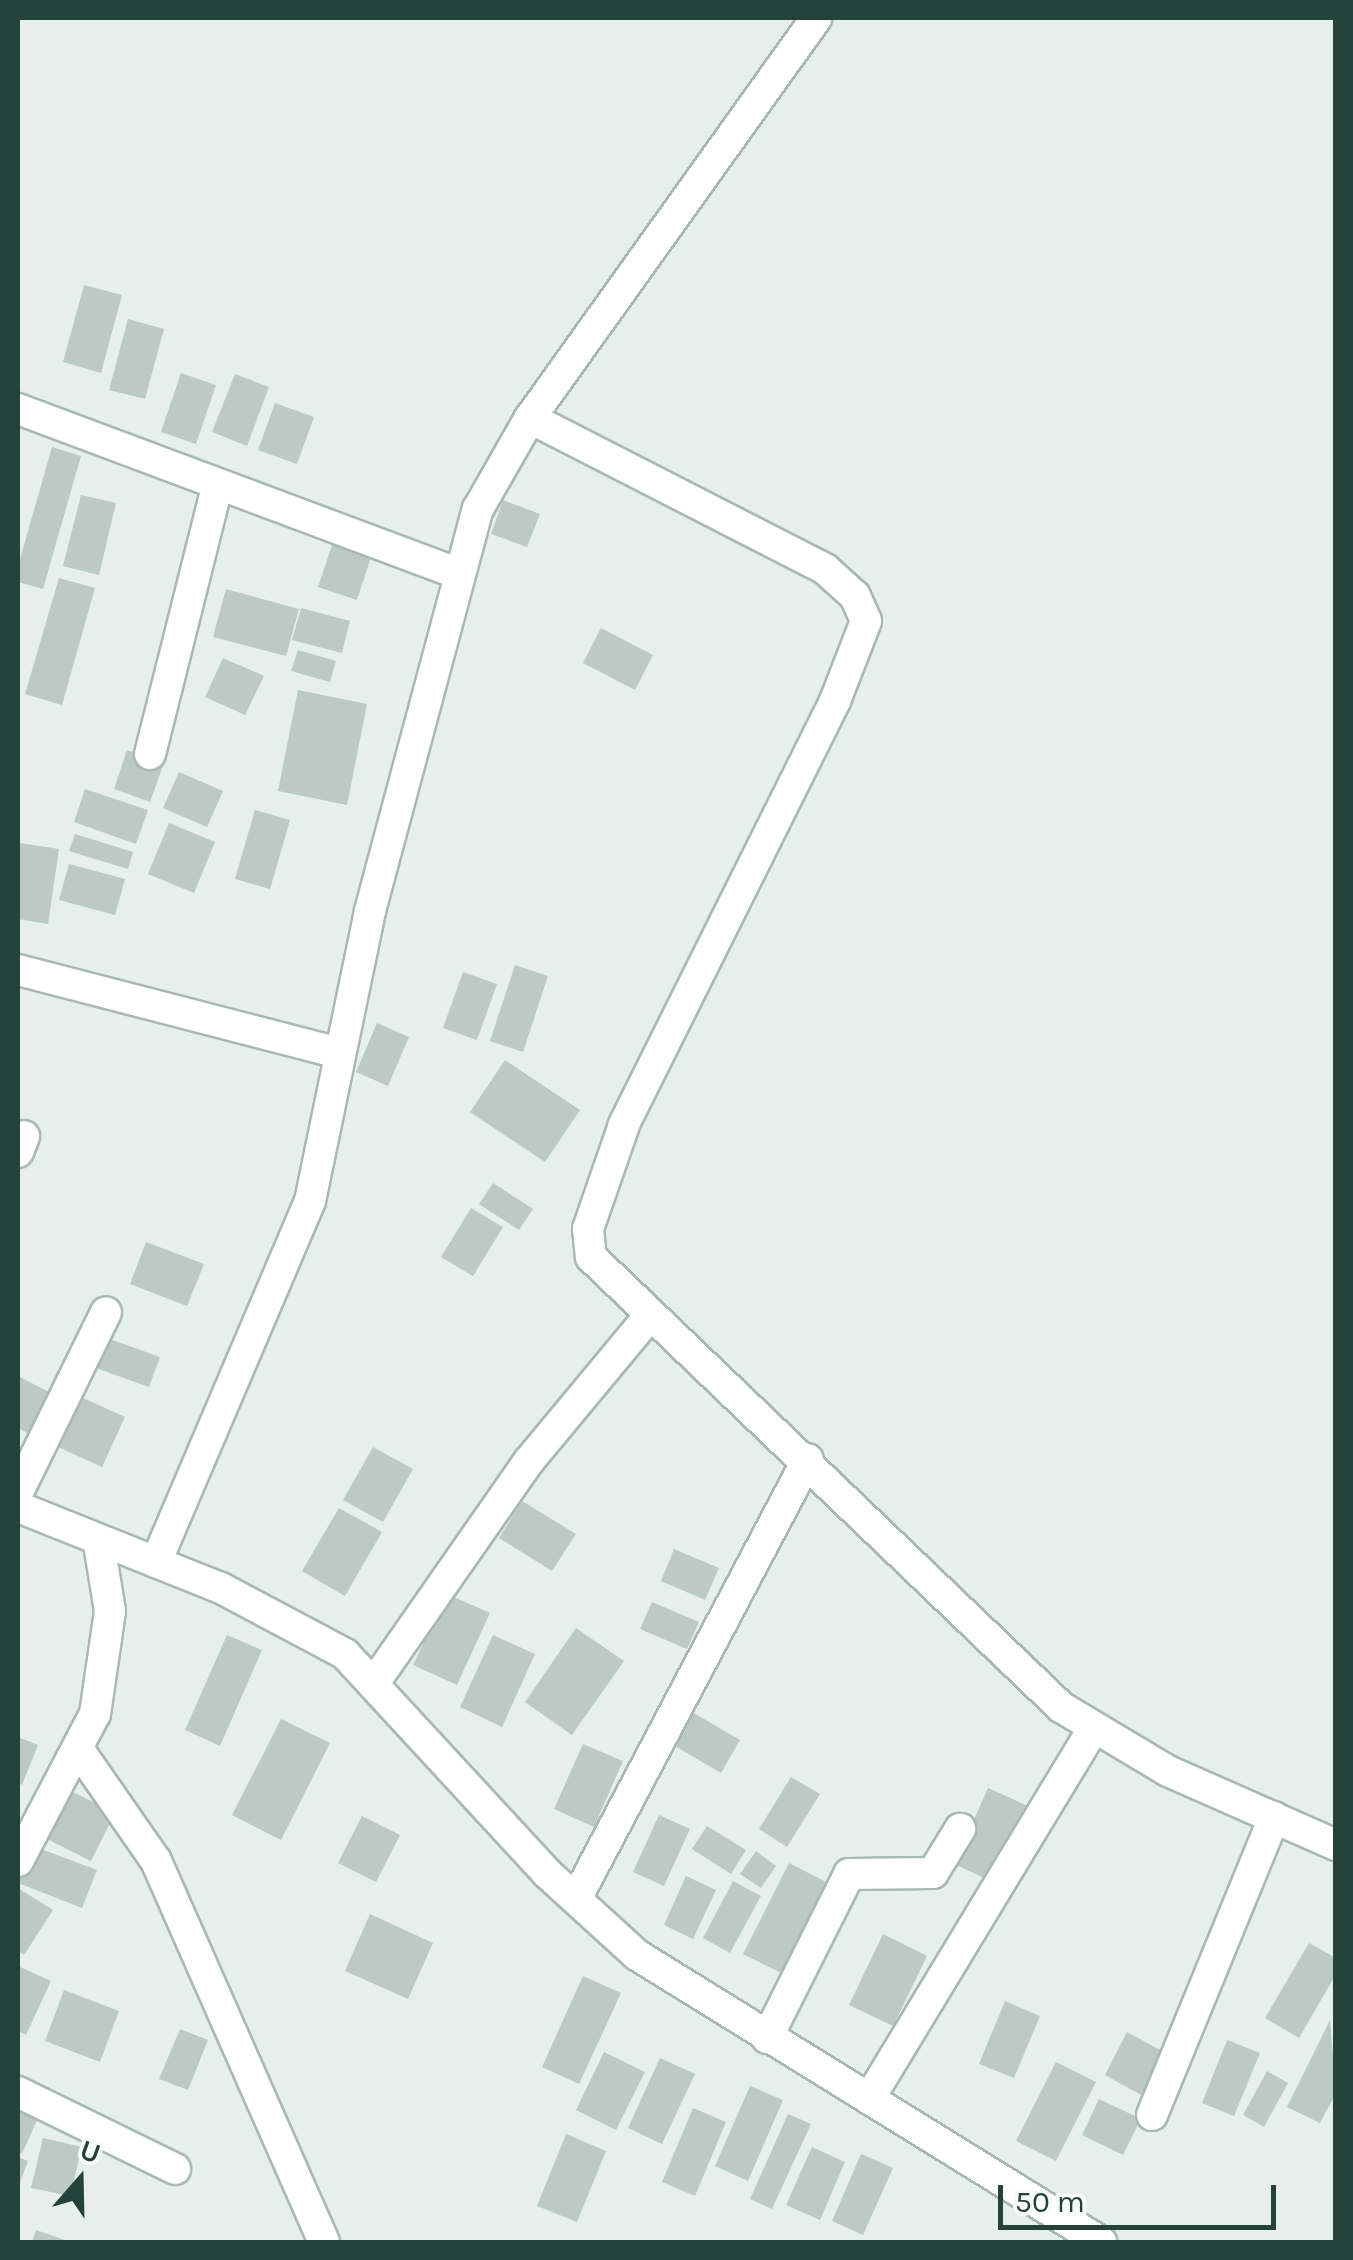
<!DOCTYPE html>
<html>
<head>
<meta charset="utf-8">
<style>
  body { margin:0 }
  #map { position:relative; width:1353px; height:2260px; overflow:hidden; background:#e6efeb; font-family:Karla,sans-serif }
  div>[style] { position:absolute }
  [style*='--x'] { left:calc(var(--x)*1px); top:calc(var(--y)*1px); width:calc(var(--w)*1px); rotate:calc(var(--a)*1deg) }
  .building>* { inset:0; background:#bbcac4 }
  .roads { filter:drop-shadow(2px 0 #a8b8b2) drop-shadow(-2px 0 #a8b8b2) drop-shadow(0 2px #a8b8b2) drop-shadow(0 -2px #a8b8b2) }
  .minor>* { height:30px; margin:-15px; padding:0 15px; transform-origin:15px; border-radius:15px; background:#fff }
  span { translate:-50% -50%; white-space:nowrap; text-align:center; line-height:1.15; -webkit-text-stroke:9px #f7fbf9; paint-order:stroke }
  .frame { position:absolute; inset:0; border:20px solid #24423a; pointer-events:none }
  .north { position:absolute; left:30px; top:2130px; width:100px; height:100px; -webkit-text-stroke:8px #f7fbf9; paint-order:stroke; rotate:20deg; font-size:28px; font-weight:700; line-height:40px; text-align:center; color:#24423a }
  .north::after { content:''; display:block; margin:auto; width:35px; height:45px; background:#24423a; clip-path:polygon(50% 0,100% 100%,50% 72%,0 100%) }
  .scale { position:absolute; left:998px; top:2185px; width:278px; height:45px; box-sizing:border-box; border:5px solid #24423a; border-top:0; padding-left:12px; font-size:30px; line-height:35px; white-space:nowrap; color:#24423a; -webkit-text-stroke:8px #f7fbf9; paint-order:stroke }
</style>
</head>
<body>
<div id="map">
  <div class="building">
    <i style="clip-path:polygon(84px 285px,122px 295px,101px 373px,63px 362px)"></i>
    <i style="clip-path:polygon(128px 319px,164px 329px,145px 399px,109px 390px)"></i>
    <i style="clip-path:polygon(181px 373px,216px 385px,196px 444px,161px 432px)"></i>
    <i style="clip-path:polygon(235px 374px,269px 387px,247px 446px,212px 432px)"></i>
    <i style="clip-path:polygon(275px 403px,314px 417px,297px 464px,258px 450px)"></i>
    <i style="clip-path:polygon(52px 447px,81px 456px,43px 589px,18px 582px,18px 566px)"></i>
    <i style="clip-path:polygon(81px 495px,116px 503px,99px 575px,63px 566px)"></i>
    <i style="clip-path:polygon(503px 500px,540px 514px,527px 547px,491px 534px)"></i>
    <i style="clip-path:polygon(335px 536px,374px 548px,357px 600px,318px 587px)"></i>
    <i style="clip-path:polygon(59px 578px,95px 588px,62px 705px,25px 694px)"></i>
    <i style="clip-path:polygon(226px 589px,299px 609px,286px 656px,213px 637px)"></i>
    <i style="clip-path:polygon(301px 608px,350px 621px,342px 653px,292px 640px)"></i>
    <i style="clip-path:polygon(601px 628px,653px 655px,635px 690px,583px 663px)"></i>
    <i style="clip-path:polygon(298px 650px,336px 661px,330px 682px,291px 671px)"></i>
    <i style="clip-path:polygon(223px 658px,264px 676px,245px 715px,205px 697px)"></i>
    <i style="clip-path:polygon(298px 690px,367px 704px,347px 805px,278px 791px)"></i>
    <i style="clip-path:polygon(127px 750px,164px 763px,150px 802px,114px 789px)"></i>
    <i style="clip-path:polygon(179px 772px,223px 791px,207px 827px,163px 808px)"></i>
    <i style="clip-path:polygon(85px 789px,148px 810px,136px 844px,74px 822px)"></i>
    <i style="clip-path:polygon(255px 810px,290px 820px,270px 889px,235px 879px)"></i>
    <i style="clip-path:polygon(169px 823px,215px 842px,194px 893px,148px 874px)"></i>
    <i style="clip-path:polygon(75px 834px,133px 852px,128px 869px,69px 851px)"></i>
    <i style="clip-path:polygon(20px 843px,59px 849px,48px 924px,18px 919px)"></i>
    <i style="clip-path:polygon(69px 864px,125px 879px,115px 915px,59px 900px)"></i>
    <i style="clip-path:polygon(515px 965px,548px 976px,523px 1052px,490px 1041px)"></i>
    <i style="clip-path:polygon(463px 972px,497px 984px,477px 1040px,443px 1028px)"></i>
    <i style="clip-path:polygon(377px 1023px,409px 1037px,388px 1086px,356px 1072px)"></i>
    <i style="clip-path:polygon(505px 1060px,580px 1110px,545px 1162px,470px 1112px)"></i>
    <i style="clip-path:polygon(493px 1183px,533px 1209px,519px 1230px,479px 1204px)"></i>
    <i style="clip-path:polygon(471px 1208px,503px 1227px,473px 1276px,441px 1257px)"></i>
    <i style="clip-path:polygon(146px 1242px,204px 1264px,187px 1306px,130px 1284px)"></i>
    <i style="clip-path:polygon(107px 1338px,160px 1357px,149px 1387px,96px 1368px)"></i>
    <i style="clip-path:polygon(18px 1376px,49px 1392px,28px 1433px,18px 1428px)"></i>
    <i style="clip-path:polygon(81px 1397px,125px 1417px,102px 1467px,58px 1447px)"></i>
    <i style="clip-path:polygon(373px 1447px,413px 1469px,383px 1522px,343px 1500px)"></i>
    <i style="clip-path:polygon(522px 1501px,576px 1534px,552px 1571px,499px 1538px)"></i>
    <i style="clip-path:polygon(339px 1508px,382px 1532px,345px 1596px,302px 1571px)"></i>
    <i style="clip-path:polygon(674px 1549px,719px 1568px,705px 1600px,661px 1581px)"></i>
    <i style="clip-path:polygon(447px 1594px,490px 1613px,457px 1685px,413px 1665px)"></i>
    <i style="clip-path:polygon(652px 1602px,699px 1622px,687px 1649px,640px 1629px)"></i>
    <i style="clip-path:polygon(576px 1628px,624px 1661px,572px 1735px,525px 1702px)"></i>
    <i style="clip-path:polygon(227px 1635px,262px 1650px,220px 1746px,185px 1730px)"></i>
    <i style="clip-path:polygon(493px 1635px,535px 1654px,502px 1727px,460px 1707px)"></i>
    <i style="clip-path:polygon(692px 1712px,740px 1740px,721px 1773px,673px 1745px)"></i>
    <i style="clip-path:polygon(281px 1719px,330px 1743px,281px 1840px,232px 1815px)"></i>
    <i style="clip-path:polygon(18px 1737px,38px 1745px,22px 1785px,18px 1783px)"></i>
    <i style="clip-path:polygon(583px 1744px,623px 1761px,594px 1827px,554px 1809px)"></i>
    <i style="clip-path:polygon(791px 1777px,820px 1794px,787px 1847px,759px 1829px)"></i>
    <i style="clip-path:polygon(988px 1788px,1030px 1807px,995px 1883px,954px 1864px)"></i>
    <i style="clip-path:polygon(67px 1789px,115px 1813px,91px 1861px,43px 1837px)"></i>
    <i style="clip-path:polygon(659px 1815px,690px 1829px,664px 1886px,633px 1872px)"></i>
    <i style="clip-path:polygon(362px 1816px,400px 1835px,376px 1882px,338px 1863px)"></i>
    <i style="clip-path:polygon(707px 1826px,746px 1850px,731px 1874px,692px 1849px)"></i>
    <i style="clip-path:polygon(33px 1846px,97px 1870px,82px 1908px,18px 1883px)"></i>
    <i style="clip-path:polygon(756px 1851px,776px 1866px,761px 1888px,740px 1874px)"></i>
    <i style="clip-path:polygon(789px 1863px,828px 1883px,783px 1974px,743px 1954px)"></i>
    <i style="clip-path:polygon(686px 1876px,716px 1890px,693px 1939px,664px 1925px)"></i>
    <i style="clip-path:polygon(733px 1881px,761px 1896px,730px 1953px,703px 1938px)"></i>
    <i style="clip-path:polygon(18px 1888px,53px 1910px,24px 1955px,18px 1951px)"></i>
    <i style="clip-path:polygon(370px 1914px,433px 1943px,408px 1999px,345px 1971px)"></i>
    <i style="clip-path:polygon(883px 1934px,927px 1956px,893px 2026px,849px 2005px)"></i>
    <i style="clip-path:polygon(1309px 1943px,1336px 1958px,1336px 1974px,1299px 2038px,1265px 2018px)"></i>
    <i style="clip-path:polygon(18px 1966px,51px 1981px,26px 2035px,18px 2031px)"></i>
    <i style="clip-path:polygon(583px 1976px,621px 1993px,579px 2084px,542px 2067px)"></i>
    <i style="clip-path:polygon(64px 1990px,119px 2011px,100px 2062px,45px 2041px)"></i>
    <i style="clip-path:polygon(1005px 2001px,1040px 2016px,1014px 2078px,979px 2064px)"></i>
    <i style="clip-path:polygon(1330px 2020px,1336px 2093px,1320px 2123px,1287px 2107px)"></i>
    <i style="clip-path:polygon(180px 2029px,208px 2040px,188px 2090px,159px 2079px)"></i>
    <i style="clip-path:polygon(1127px 2032px,1164px 2052px,1141px 2095px,1105px 2075px)"></i>
    <i style="clip-path:polygon(1227px 2040px,1260px 2053px,1234px 2116px,1202px 2103px)"></i>
    <i style="clip-path:polygon(604px 2052px,645px 2072px,616px 2130px,576px 2110px)"></i>
    <i style="clip-path:polygon(660px 2058px,695px 2074px,662px 2144px,628px 2128px)"></i>
    <i style="clip-path:polygon(1056px 2062px,1096px 2082px,1056px 2161px,1016px 2141px)"></i>
    <i style="clip-path:polygon(1267px 2071px,1288px 2083px,1264px 2127px,1243px 2115px)"></i>
    <i style="clip-path:polygon(750px 2086px,783px 2100px,748px 2181px,715px 2166px)"></i>
    <i style="clip-path:polygon(18px 2098px,42px 2109px,22px 2154px,18px 2152px)"></i>
    <i style="clip-path:polygon(1099px 2099px,1141px 2119px,1123px 2155px,1082px 2135px)"></i>
    <i style="clip-path:polygon(693px 2108px,726px 2122px,695px 2196px,662px 2182px)"></i>
    <i style="clip-path:polygon(788px 2114px,811px 2124px,772px 2209px,750px 2199px)"></i>
    <i style="clip-path:polygon(566px 2134px,606px 2151px,577px 2222px,537px 2206px)"></i>
    <i style="clip-path:polygon(43px 2138px,82px 2147px,70px 2196px,31px 2188px)"></i>
    <i style="clip-path:polygon(812px 2147px,845px 2162px,820px 2220px,786px 2205px)"></i>
    <i style="clip-path:polygon(861px 2154px,893px 2168px,863px 2235px,832px 2221px)"></i>
    <i style="clip-path:polygon(18px 2157px,28px 2161px,18px 2188px)"></i>
    <i style="clip-path:polygon(36px 2230px,71px 2242px,32px 2242px)"></i>
  </div>
  <div class="roads">
    <div class="minor">
      <i style="--x:18;--y:409;--w:468;--a:20.5"></i>
      <i style="--x:530;--y:418;--w:331;--a:27.1"></i>
      <i style="--x:825;--y:569;--w:40;--a:42"></i>
      <i style="--x:855;--y:596;--w:27;--a:66"></i>
      <i style="--x:866;--y:621;--w:86;--a:111.2"></i>
      <i style="--x:835;--y:701;--w:474;--a:116.5"></i>
      <i style="--x:624;--y:1125;--w:110;--a:109.1"></i>
      <i style="--x:588;--y:1229;--w:28;--a:84"></i>
      <i style="--x:591;--y:1257;--w:651;--a:43.75"></i>
      <i style="--x:1061;--y:1707;--w:125;--a:30.9"></i>
      <i style="--x:1168;--y:1771;--w:184;--a:23.8"></i>
      <i style="--x:150;--y:754;--w:274;--a:-75.9"></i>
      <i style="--x:18;--y:970;--w:331;--a:14.5"></i>
      <i style="--x:18;--y:1152;--w:17;--a:-69"></i>
      <i style="--x:18;--y:1492;--w:200;--a:-63.9"></i>
      <i style="--x:18;--y:1507;--w:219;--a:21.8"></i>
      <i style="--x:221;--y:1588;--w:140;--a:28"></i>
      <i style="--x:345;--y:1654;--w:299;--a:47.3"></i>
      <i style="--x:548;--y:1874;--w:120;--a:42.3"></i>
      <i style="--x:637;--y:1955;--w:546;--a:31.74"></i>
      <i style="--x:156;--y:1562;--w:392;--a:-66.9"></i>
      <i style="--x:310;--y:1201;--w:296;--a:-78.3"></i>
      <i style="--x:370;--y:911;--w:416;--a:-75"></i>
      <i style="--x:478;--y:509;--w:105;--a:-60.3"></i>
      <i style="--x:530;--y:418;--w:492;--a:-54.4"></i>
      <i style="--x:374;--y:1683;--w:271;--a:-55.1"></i>
      <i style="--x:529;--y:1461;--w:190;--a:-50.3"></i>
      <i style="--x:81;--y:1753;--w:131;--a:55.2"></i>
      <i style="--x:156;--y:1861;--w:416;--a:66.2"></i>
      <i style="--x:18;--y:1861;--w:166;--a:-62.4"></i>
      <i style="--x:95;--y:1714;--w:104;--a:-81.7"></i>
      <i style="--x:110;--y:1611;--w:68;--a:-99.3"></i>
      <i style="--x:576;--y:1899;--w:497;--a:-62.2"></i>
      <i style="--x:767;--y:2038;--w:183;--a:-63.4"></i>
      <i style="--x:849;--y:1874;--w:84;--a:-0.7"></i>
      <i style="--x:933;--y:1873;--w:52;--a:-58.5"></i>
      <i style="--x:18;--y:2092;--w:175;--a:26.1"></i>
      <i style="--x:869;--y:2099;--w:433;--a:-58.8"></i>
      <i style="--x:1152;--y:2115;--w:322;--a:-67.7"></i>
    </div>
  </div>
  <div class="frame"></div>
  <div class="north">U</div>
  <div class="scale">50 m</div>
</div>
</body>
</html>
